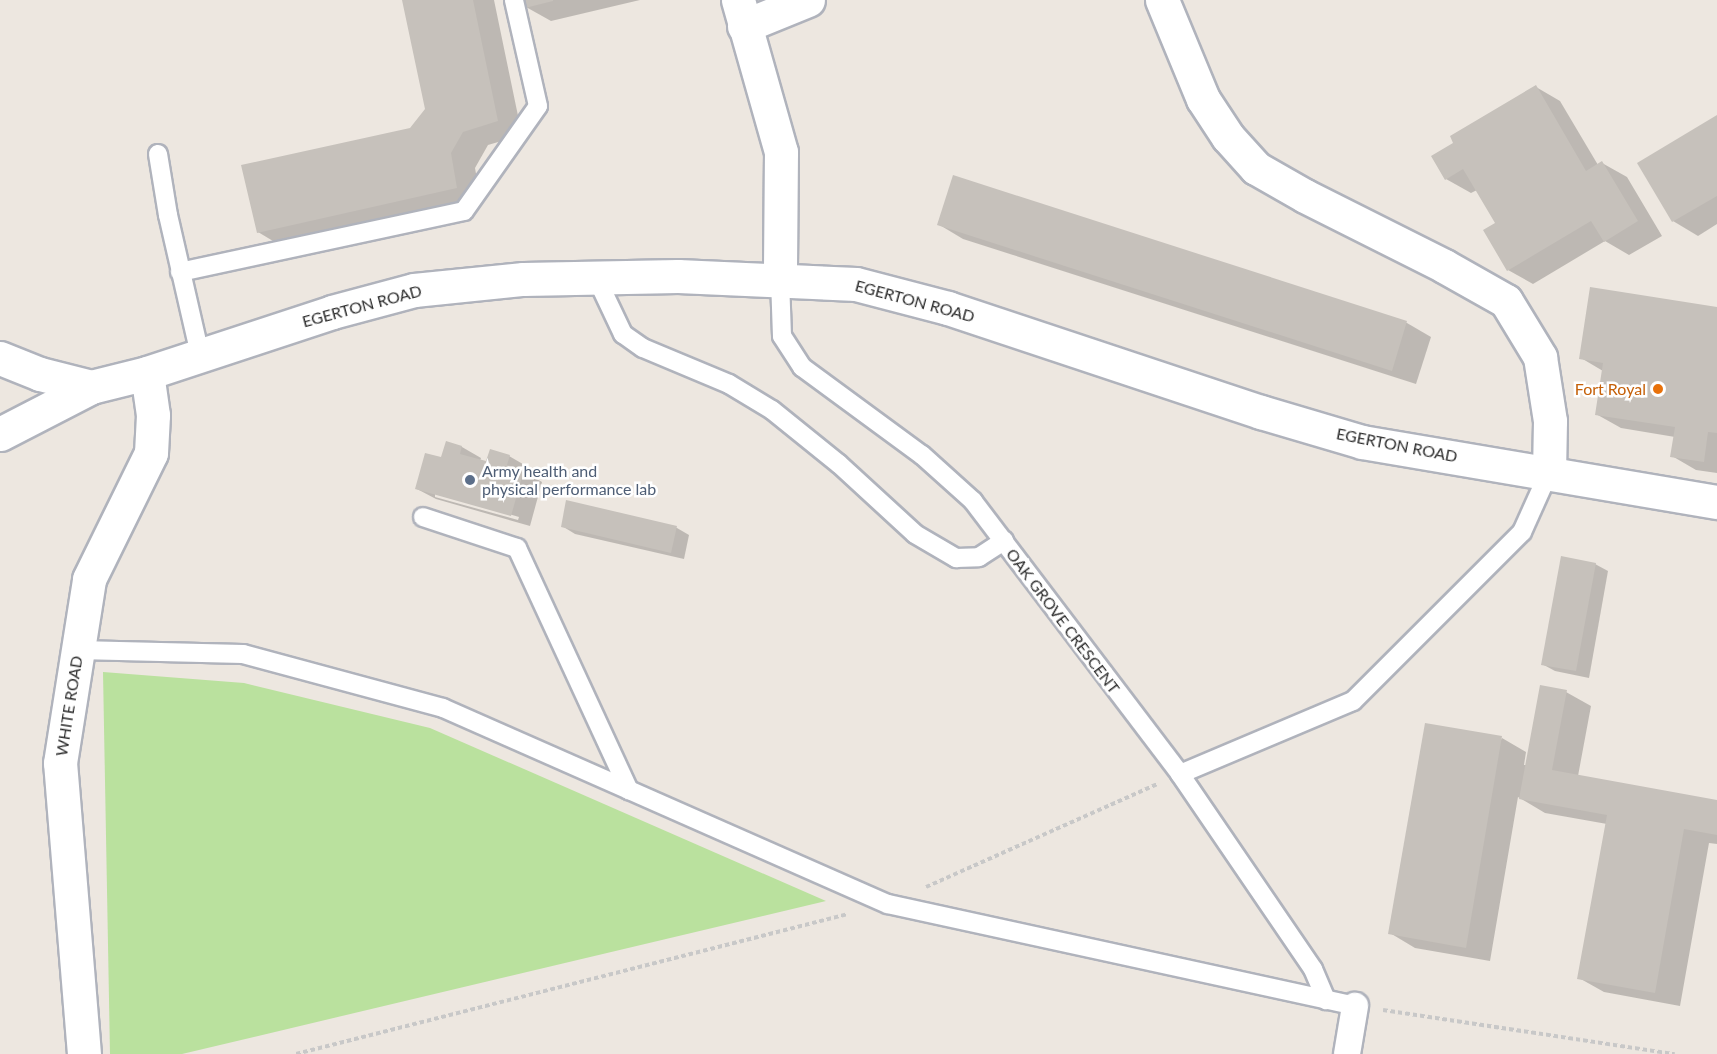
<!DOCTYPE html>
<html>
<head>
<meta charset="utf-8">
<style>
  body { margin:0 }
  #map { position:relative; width:1717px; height:1054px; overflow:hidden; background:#ede7e0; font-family:Lato,sans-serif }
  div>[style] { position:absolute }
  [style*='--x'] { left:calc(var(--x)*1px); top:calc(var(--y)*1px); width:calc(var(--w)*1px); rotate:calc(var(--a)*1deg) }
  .green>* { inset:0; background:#bae19e }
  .shadow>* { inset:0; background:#0003 }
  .building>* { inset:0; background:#c6c1bb }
  .path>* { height:4px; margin-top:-2px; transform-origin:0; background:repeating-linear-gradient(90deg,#c8c8c8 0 4.5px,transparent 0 7.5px) }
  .roads { filter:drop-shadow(2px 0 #b0b3bc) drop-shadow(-2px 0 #b0b3bc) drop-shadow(0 2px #b0b3bc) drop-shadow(0 -2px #b0b3bc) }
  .service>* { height:18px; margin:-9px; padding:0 9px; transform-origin:9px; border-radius:9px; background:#fff }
  .pedestrian>* { height:26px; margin:-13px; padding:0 13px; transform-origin:13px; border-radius:13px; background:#fff }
  .minor>* { height:33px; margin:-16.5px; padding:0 16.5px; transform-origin:16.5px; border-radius:16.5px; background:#fff }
  .dots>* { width:16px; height:16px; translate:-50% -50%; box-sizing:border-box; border:3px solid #fff; border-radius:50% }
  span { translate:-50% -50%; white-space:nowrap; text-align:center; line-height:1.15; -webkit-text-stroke:5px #fff; paint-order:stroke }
  .street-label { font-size:16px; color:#2c2c2c }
  .food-label { font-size:16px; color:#c56008 }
  .right { translate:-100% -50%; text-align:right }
  .service-label { font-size:16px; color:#4e5e75 }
  .left { translate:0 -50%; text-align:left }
</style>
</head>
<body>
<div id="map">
  <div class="green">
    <i style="clip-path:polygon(103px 672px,244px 683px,430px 728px,826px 901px,182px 1054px,110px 1054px)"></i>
  </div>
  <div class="shadow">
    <i style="clip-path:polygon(404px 0,494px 0,522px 135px,488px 145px,475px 168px,481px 202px,283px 247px,258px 232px,411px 130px,427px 109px)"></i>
    <i style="clip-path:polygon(524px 0,640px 0,551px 21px,526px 7px)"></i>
    <i style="clip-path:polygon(1536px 87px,1560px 101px,1598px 165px,1602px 163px,1627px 177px,1662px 236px,1629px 255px,1605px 241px,1533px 284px,1508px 270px,1497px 223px,1477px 190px,1471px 193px,1446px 179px,1455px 143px)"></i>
    <i style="clip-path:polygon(1717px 117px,1717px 224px,1698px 236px,1673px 221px,1639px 164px)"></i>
    <i style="clip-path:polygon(954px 177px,1407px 323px,1431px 337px,1416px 384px,963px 239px,938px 224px)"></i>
    <i style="clip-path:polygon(1717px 308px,1717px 473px,1696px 470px,1672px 456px,1675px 437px,1621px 428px,1596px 414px,1603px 371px,1581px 358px)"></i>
    <i style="clip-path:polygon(evenodd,447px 443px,462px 447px,481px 458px,480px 461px,487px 463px,509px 456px,528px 467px,526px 473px,542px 482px,530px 526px,436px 499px,417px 489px,442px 459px,447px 443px,435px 493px,519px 517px,518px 520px,435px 497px,435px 493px)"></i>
    <i style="clip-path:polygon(567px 502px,677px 528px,689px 535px,684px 559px,575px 534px,562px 526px)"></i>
    <i style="clip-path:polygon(1595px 564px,1608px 571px,1589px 678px,1555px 671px,1542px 664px)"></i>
    <i style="clip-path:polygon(1566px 692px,1591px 706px,1578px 776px,1717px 802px,1717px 844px,1709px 843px,1680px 1006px,1604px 992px,1579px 978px,1607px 824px,1545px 813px,1518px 797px,1490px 961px,1415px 948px,1390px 933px,1502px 738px,1526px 752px,1524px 765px,1527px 765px)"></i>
  </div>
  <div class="building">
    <i style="clip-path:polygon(402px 0,473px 0,498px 121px,463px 132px,451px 153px,457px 188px,257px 233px,241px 165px,410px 128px,425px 109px)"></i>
    <i style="clip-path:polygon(523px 0,553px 0,553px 1px,525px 8px)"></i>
    <i style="clip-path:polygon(1536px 85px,1586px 171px,1602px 161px,1638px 221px,1604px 242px,1591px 221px,1507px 271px,1483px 230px,1495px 223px,1463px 169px,1445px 180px,1431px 156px,1453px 143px,1450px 136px)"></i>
    <i style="clip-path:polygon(1717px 115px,1717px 196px,1672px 222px,1637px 163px)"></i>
    <i style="clip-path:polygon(953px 175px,1407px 321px,1392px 371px,937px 225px)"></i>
    <i style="clip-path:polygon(1590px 287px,1717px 307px,1717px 433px,1708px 432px,1704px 462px,1670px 457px,1675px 427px,1595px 415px,1603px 363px,1579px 359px)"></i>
    <i style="clip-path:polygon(446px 441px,462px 446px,460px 454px,486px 461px,490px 449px,510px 455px,507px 465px,524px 470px,511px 516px,415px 489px,425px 453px,441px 457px)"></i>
    <i style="clip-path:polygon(566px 500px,677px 526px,671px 553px,561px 527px)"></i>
    <i style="clip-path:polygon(1561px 556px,1596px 563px,1576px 671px,1541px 665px)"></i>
    <i style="clip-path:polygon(1540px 685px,1567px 690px,1552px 770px,1717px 800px,1717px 835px,1684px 829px,1655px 993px,1577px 979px,1607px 815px,1519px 799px)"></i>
    <i style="clip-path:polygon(1425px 723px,1502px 736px,1466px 948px,1388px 934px)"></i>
  </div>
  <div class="path">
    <i style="--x:926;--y:887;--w:253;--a:-24"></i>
    <i style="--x:1383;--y:1010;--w:295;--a:8.6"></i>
    <i style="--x:296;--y:1054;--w:569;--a:-14.23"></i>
  </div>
  <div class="roads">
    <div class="service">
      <i style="--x:158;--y:154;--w:62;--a:80.7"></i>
      <i style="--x:168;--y:215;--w:144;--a:77.1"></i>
      <i style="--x:180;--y:272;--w:290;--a:-12.1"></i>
      <i style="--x:464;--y:211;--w:128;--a:-54.8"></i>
      <i style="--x:538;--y:106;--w:109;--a:-102.8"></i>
      <i style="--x:596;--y:277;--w:63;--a:64.7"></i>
      <i style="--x:623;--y:334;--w:24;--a:35"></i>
      <i style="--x:643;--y:348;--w:93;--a:22.7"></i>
      <i style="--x:729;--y:384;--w:50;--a:31.2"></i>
      <i style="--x:772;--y:410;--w:86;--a:38.9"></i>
      <i style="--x:839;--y:464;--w:103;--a:42.6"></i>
      <i style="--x:915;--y:534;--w:48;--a:30.3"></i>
      <i style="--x:956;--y:558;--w:23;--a:-2"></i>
      <i style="--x:979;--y:557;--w:30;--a:-33"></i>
      <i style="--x:780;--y:279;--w:57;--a:88"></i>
      <i style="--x:782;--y:336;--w:37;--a:57"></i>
      <i style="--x:802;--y:367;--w:149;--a:36.3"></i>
      <i style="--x:922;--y:455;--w:69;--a:42"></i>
      <i style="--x:973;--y:501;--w:343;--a:52.8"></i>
      <i style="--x:1180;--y:774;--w:236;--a:55.7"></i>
      <i style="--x:1313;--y:969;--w:34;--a:67"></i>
      <i style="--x:423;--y:517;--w:99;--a:18.3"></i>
      <i style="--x:517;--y:548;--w:267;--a:65.2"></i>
      <i style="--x:78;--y:650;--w:165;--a:1.4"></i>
      <i style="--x:243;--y:654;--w:207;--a:15.1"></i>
      <i style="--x:443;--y:708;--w:486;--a:23.8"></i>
      <i style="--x:888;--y:904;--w:478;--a:12.3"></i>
      <i style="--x:1180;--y:774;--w:188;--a:-22.9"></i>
      <i style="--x:1353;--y:701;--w:239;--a:-45"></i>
      <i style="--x:1522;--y:532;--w:66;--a:-65.8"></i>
    </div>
    <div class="pedestrian">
      <i style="--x:1347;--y:1054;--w:49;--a:-80.5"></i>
    </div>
    <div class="minor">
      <i style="--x:738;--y:0;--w:158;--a:74.2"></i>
      <i style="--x:781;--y:152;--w:127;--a:90.5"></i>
      <i style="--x:1162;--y:0;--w:107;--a:67.5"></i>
      <i style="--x:1203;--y:99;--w:45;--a:56.7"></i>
      <i style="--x:1228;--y:137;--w:42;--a:47.9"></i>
      <i style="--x:1256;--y:168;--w:56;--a:29.7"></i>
      <i style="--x:1305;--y:196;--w:156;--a:26.7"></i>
      <i style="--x:1444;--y:266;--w:71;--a:29.4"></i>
      <i style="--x:1506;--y:301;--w:66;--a:58.7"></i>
      <i style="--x:1540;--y:357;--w:65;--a:81.1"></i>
      <i style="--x:1550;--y:421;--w:51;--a:91.1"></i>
      <i style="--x:744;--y:26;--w:69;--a:-22.1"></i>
      <i style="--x:0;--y:358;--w:43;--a:21.8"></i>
      <i style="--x:40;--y:374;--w:53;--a:14.3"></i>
      <i style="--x:91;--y:387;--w:58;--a:-14"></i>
      <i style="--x:147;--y:373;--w:195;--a:-18.2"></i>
      <i style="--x:332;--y:312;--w:85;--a:-15"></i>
      <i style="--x:414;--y:290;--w:110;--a:-5.8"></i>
      <i style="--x:523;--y:279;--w:155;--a:-1.1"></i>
      <i style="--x:678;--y:276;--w:178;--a:2.6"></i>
      <i style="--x:856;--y:284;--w:95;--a:14.6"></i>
      <i style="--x:948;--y:308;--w:330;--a:18.4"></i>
      <i style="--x:1261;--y:412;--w:105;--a:16.5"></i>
      <i style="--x:1362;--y:442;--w:360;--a:9.6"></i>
      <i style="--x:0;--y:434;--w:102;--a:-27.3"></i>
      <i style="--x:84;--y:1054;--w:292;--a:-94.7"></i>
      <i style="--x:60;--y:763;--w:186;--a:-81"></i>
      <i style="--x:89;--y:579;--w:140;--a:-63.8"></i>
      <i style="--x:151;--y:453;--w:38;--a:-87"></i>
      <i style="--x:153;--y:415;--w:42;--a:-98.1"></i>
    </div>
  </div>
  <div class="dots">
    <i style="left:1658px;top:389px;background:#e8710a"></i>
    <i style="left:470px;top:480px;background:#5c6f8a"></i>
  </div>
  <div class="street-label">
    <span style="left:915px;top:301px;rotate:15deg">EGERTON ROAD</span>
    <span style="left:362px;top:306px;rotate:-15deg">EGERTON ROAD</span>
    <span style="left:1397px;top:445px;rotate:11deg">EGERTON ROAD</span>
    <span style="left:1063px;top:621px;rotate:53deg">OAK GROVE CRESCENT</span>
    <span style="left:69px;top:706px;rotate:-81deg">WHITE ROAD</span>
  </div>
  <div class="food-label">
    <span class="right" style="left:1646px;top:389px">Fort Royal</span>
  </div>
  <div class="service-label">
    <span class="left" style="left:482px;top:480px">Army health and<br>physical performance lab</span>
  </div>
</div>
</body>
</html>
